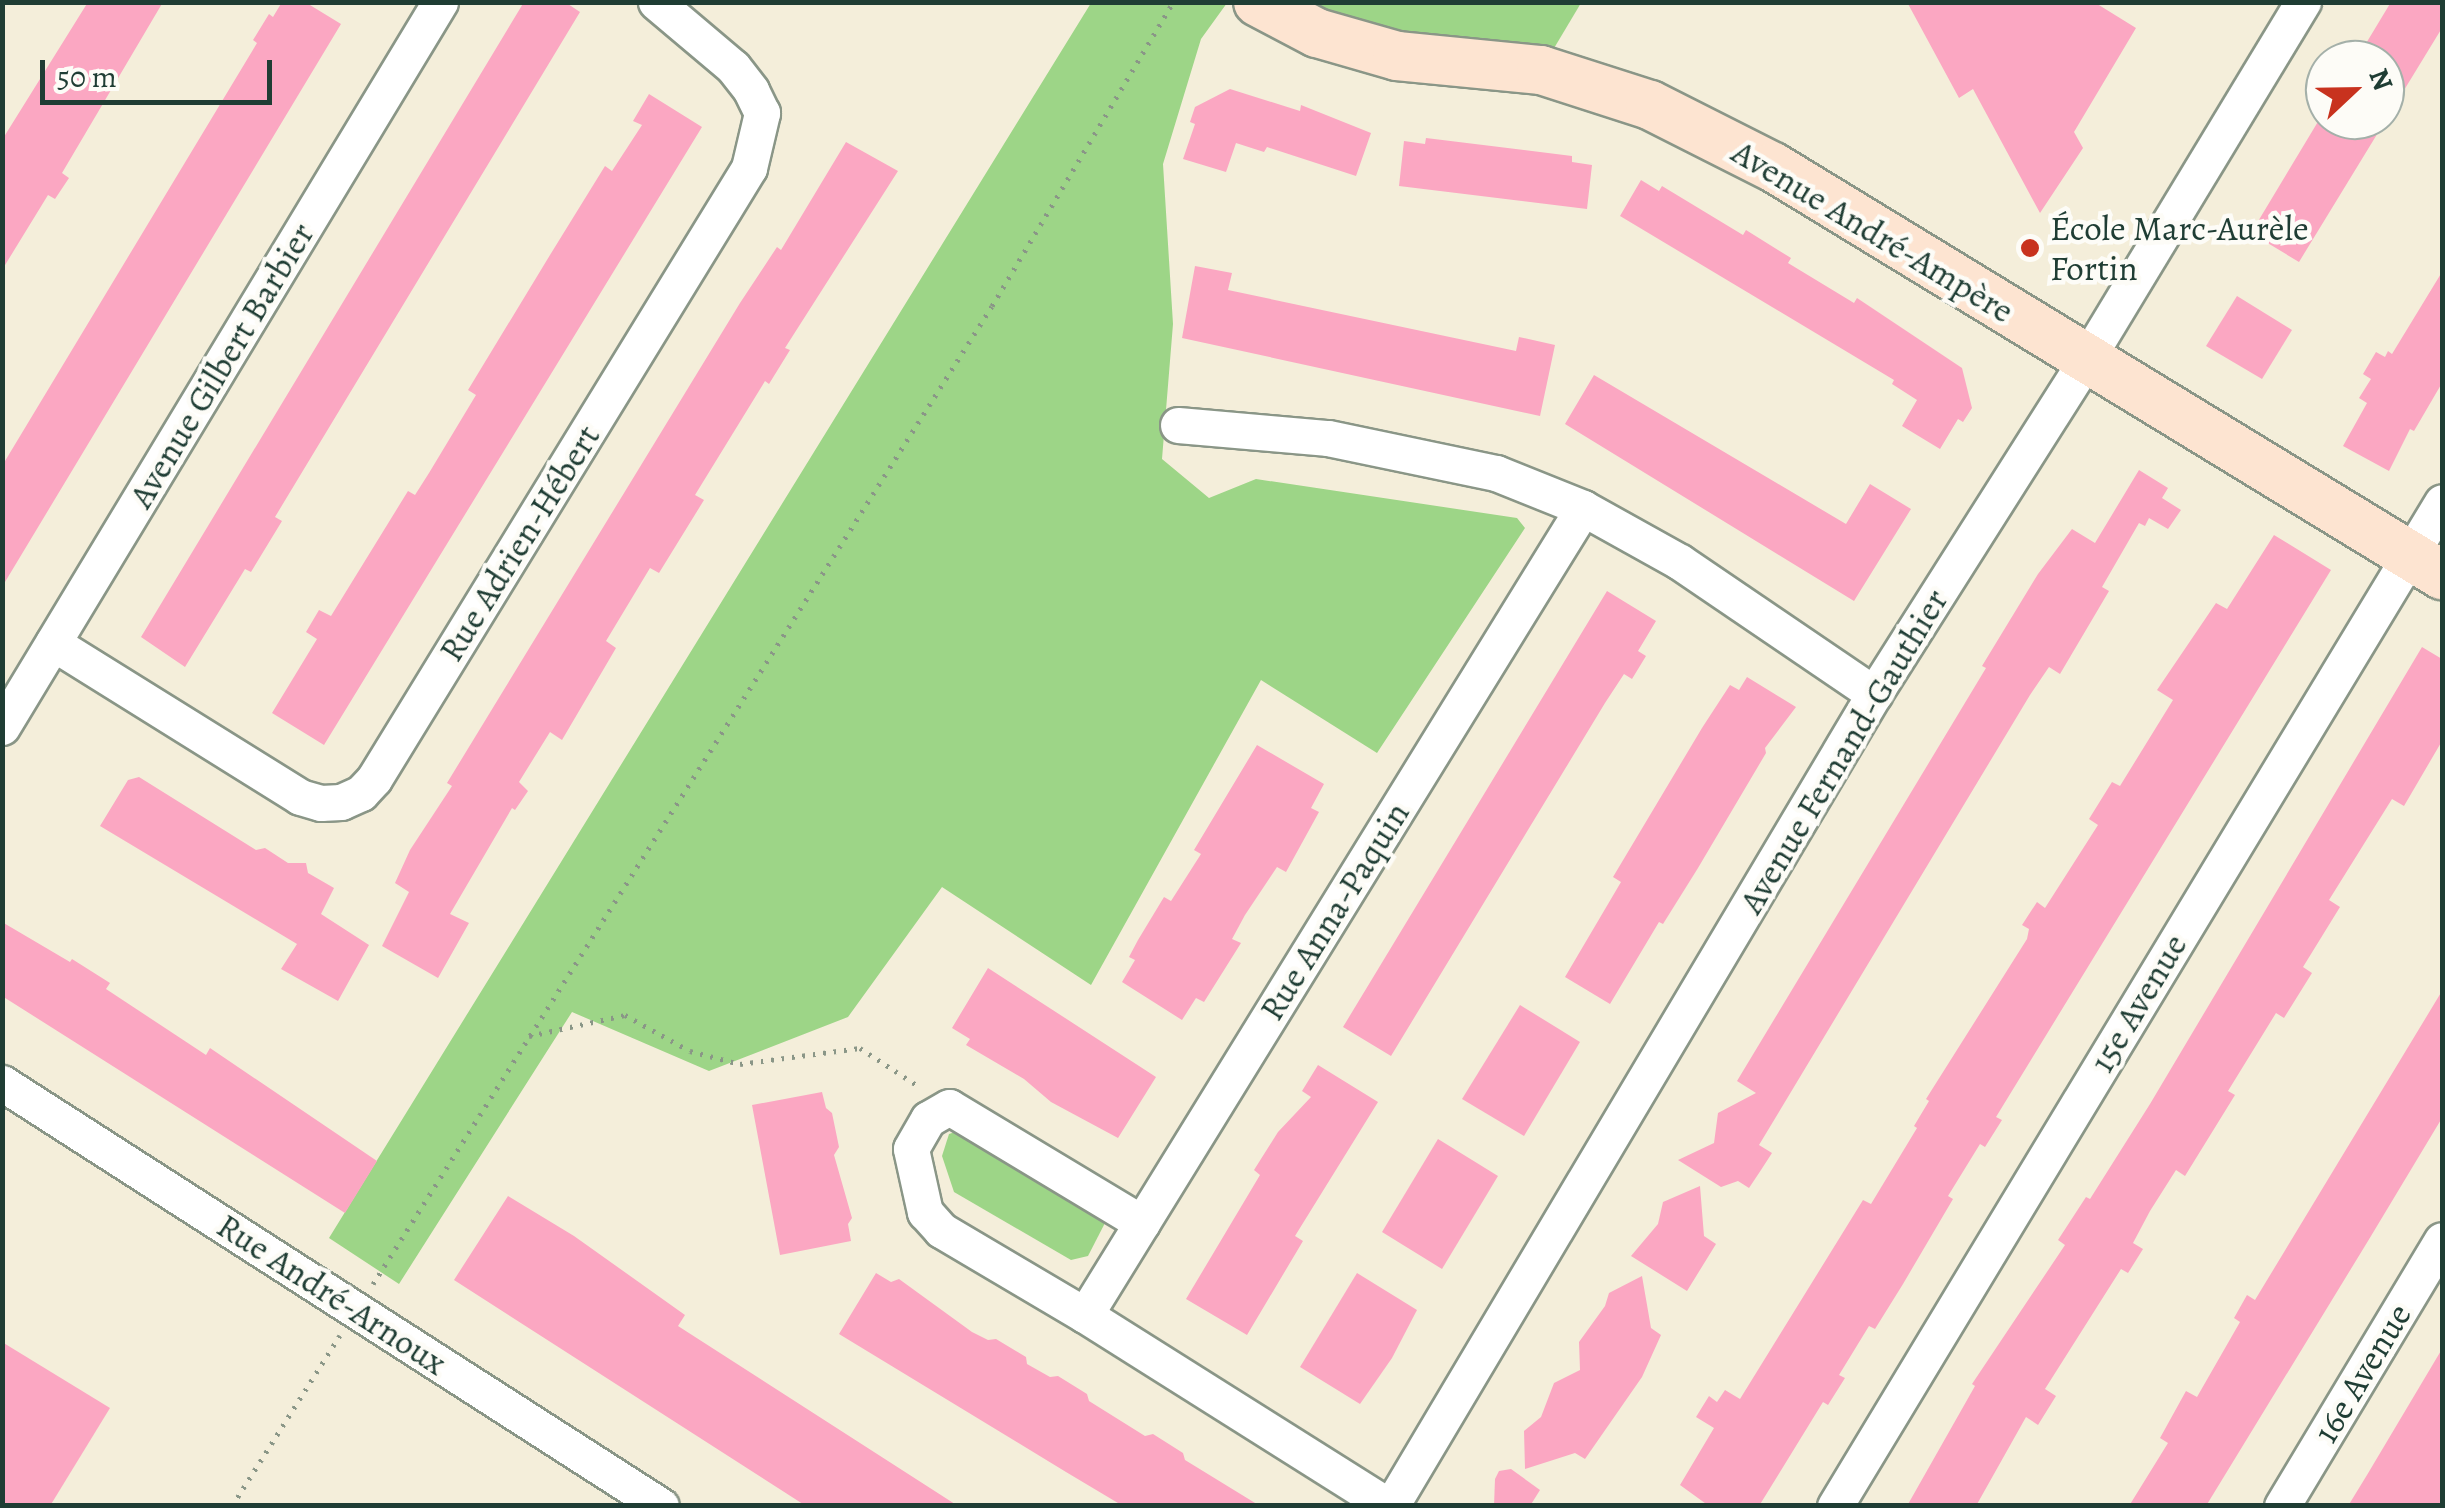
<!DOCTYPE html>
<html>
<head>
<meta charset="utf-8">
<style>
  body { margin:0 }
  #map { position:relative; width:2445px; height:1508px; overflow:hidden; background:#f4eeda; font-family:Alegreya,serif }
  div>[style] { position:absolute }
  [style*='--x'] { left:calc(var(--x)*1px); top:calc(var(--y)*1px); width:calc(var(--w)*1px); rotate:calc(var(--a)*1deg) }
  .green>* { inset:0; background:#9dd587 }
  .building>* { inset:0; background:#fba7c2 }
  .path>* { height:5px; margin-top:-2.5px; transform-origin:0; background:repeating-linear-gradient(90deg,#8a9687 0 2.5px,transparent 0 10.5px) }
  .roads { filter:drop-shadow(2px 0 #8a9687) drop-shadow(-2px 0 #8a9687) drop-shadow(0 2px #8a9687) drop-shadow(0 -2px #8a9687) }
  .street>* { height:35px; margin:-17.5px; padding:0 17.5px; transform-origin:17.5px; border-radius:17.5px; background:#fff }
  .secondary>* { height:48px; margin:-24px; padding:0 24px; transform-origin:24px; border-radius:24px; background:#fde4d1 }
  .dots>* { width:28px; height:28px; translate:-50% -50%; box-sizing:border-box; border:5px solid #fdfcf7; border-radius:50% }
  span { translate:-50% -50%; white-space:nowrap; text-align:center; line-height:1.15; -webkit-text-stroke:9px #fdfcf7; paint-order:stroke }
  .poi-label { font-size:35px; color:#1f3d34 }
  .left { translate:0 -50%; text-align:left }
  .street-label { font-size:35px; color:#1f3d34 }
  .frame { position:absolute; inset:0; border:5px solid #1f3d34; pointer-events:none }
  .north { position:absolute; left:2305px; top:40px; width:100px; height:100px; box-sizing:border-box; background:#fdfcf7; border:2px solid #a4b0a9; border-radius:50%; rotate:68deg; font-size:28px; font-weight:700; line-height:40px; text-align:center; color:#1f3d34 }
  .north::after { content:''; display:block; margin:auto; width:35px; height:45px; background:#c8321e; clip-path:polygon(50% 0,100% 100%,50% 72%,0 100%) }
  .scale { position:absolute; left:40px; top:60px; width:232px; height:45px; box-sizing:border-box; border:5px solid #1f3d34; border-top:0; padding-left:12px; font-size:30px; line-height:35px; white-space:nowrap; color:#1f3d34; -webkit-text-stroke:8px #fdfcf7; paint-order:stroke }
</style>
</head>
<body>
<div id="map">
  <div class="green">
    <i style="clip-path:polygon(1091px 3px,1227px 3px,1201px 39px,1163px 164px,1173px 324px,1162px 459px,1209px 498px,1256px 479px,1517px 518px,1525px 528px,1377px 753px,1261px 680px,1091px 985px,942px 887px,848px 1017px,709px 1071px,572px 1012px,399px 1284px,329px 1238px)"></i>
    <i style="clip-path:polygon(1258px 3px,1581px 3px,1541px 70px)"></i>
    <i style="clip-path:polygon(964px 1129px,1106px 1221px,1088px 1256px,1071px 1260px,954px 1192px,942px 1156px,949px 1134px)"></i>
  </div>
  <div class="building">
    <i style="clip-path:polygon(88px 2px,163px 2px,62px 173px,69px 178px,55px 199px,48px 195px,2px 270px,2px 140px)"></i>
    <i style="clip-path:polygon(282px 2px,305px 2px,341px 24px,2px 587px,2px 466px,257px 43px,253px 40px,269px 14px,273px 17px)"></i>
    <i style="clip-path:polygon(524px 2px,565px 2px,580px 12px,275px 517px,282px 521px,251px 572px,245px 569px,185px 667px,141px 637px)"></i>
    <i style="clip-path:polygon(1907px 2px,2094px 2px,2136px 28px,2074px 132px,2083px 148px,2040px 213px,1973px 89px,1959px 98px)"></i>
    <i style="clip-path:polygon(2391px 2px,2442px 2px,2442px 28px,2299px 262px,2251px 233px,2319px 120px,2385px 120px,2385px 60px,2356px 60px)"></i>
    <i style="clip-path:polygon(1230px 89px,1300px 111px,1301px 105px,1371px 133px,1356px 176px,1267px 147px,1264px 152px,1236px 143px,1226px 172px,1183px 159px,1195px 124px,1190px 122px,1195px 107px)"></i>
    <i style="clip-path:polygon(649px 94px,702px 127px,324px 745px,272px 713px,317px 639px,306px 632px,319px 610px,331px 616px,408px 491px,415px 495px,429px 473px,476px 395px,468px 390px,550px 255px,605px 166px,612px 171px,642px 125px,633px 121px)"></i>
    <i style="clip-path:polygon(1426px 138px,1572px 156px,1572px 162px,1592px 165px,1587px 209px,1399px 186px,1404px 141px,1425px 144px)"></i>
    <i style="clip-path:polygon(846px 142px,898px 171px,785px 348px,790px 350px,769px 384px,765px 381px,695px 495px,704px 500px,659px 573px,650px 568px,606px 641px,616px 648px,562px 740px,550px 732px,519px 782px,528px 791px,515px 810px,512px 808px,450px 914px,469px 923px,438px 978px,382px 946px,409px 892px,395px 883px,410px 850px,452px 786px,447px 783px,740px 303px,777px 247px,781px 250px)"></i>
    <i style="clip-path:polygon(1641px 180px,1659px 191px,1662px 186px,1743px 235px,1746px 230px,1791px 258px,1788px 263px,1854px 303px,1857px 298px,1962px 368px,1972px 408px,1963px 422px,1958px 419px,1940px 449px,1902px 426px,1917px 400px,1892px 384px,1894px 380px,1620px 216px)"></i>
    <i style="clip-path:polygon(1195px 266px,1232px 273px,1228px 290px,1516px 351px,1519px 337px,1555px 345px,1540px 416px,1182px 338px)"></i>
    <i style="clip-path:polygon(2442px 272px,2442px 383px,2414px 431px,2410px 429px,2389px 471px,2343px 446px,2367px 403px,2359px 398px,2371px 379px,2363px 374px,2376px 352px,2385px 357px,2388px 351px,2392px 354px)"></i>
    <i style="clip-path:polygon(2237px 296px,2292px 330px,2262px 379px,2206px 346px)"></i>
    <i style="clip-path:polygon(1594px 375px,1846px 524px,1870px 484px,1911px 509px,1854px 601px,1565px 424px)"></i>
    <i style="clip-path:polygon(2139px 470px,2168px 488px,2162px 498px,2181px 510px,2168px 529px,2149px 518px,2145px 526px,2139px 523px,2102px 587px,2109px 591px,2060px 674px,2049px 667px,2030px 695px,1759px 1145px,1772px 1153px,1761px 1170px,1749px 1188px,1738px 1181px,1721px 1187px,1678px 1160px,1714px 1143px,1718px 1113px,1756px 1093px,1737px 1081px,1986px 668px,1982px 666px,2038px 574px,2072px 529px,2095px 543px)"></i>
    <i style="clip-path:polygon(2274px 535px,2331px 570px,1996px 1117px,2002px 1120px,1985px 1147px,1980px 1144px,1948px 1196px,1953px 1199px,1903px 1284px,1875px 1329px,1869px 1326px,1839px 1375px,1845px 1378px,1828px 1405px,1823px 1402px,1759px 1506px,1709px 1506px,1680px 1485px,1714px 1428px,1696px 1417px,1709px 1396px,1717px 1402px,1725px 1390px,1740px 1399px,1863px 1200px,1871px 1204px,1917px 1128px,1914px 1126px,1929px 1101px,1926px 1099px,2027px 939px,2029px 929px,2022px 925px,2037px 902px,2045px 908px,2098px 825px,2089px 819px,2112px 782px,2120px 786px,2173px 700px,2157px 690px,2216px 603px,2227px 609px)"></i>
    <i style="clip-path:polygon(1607px 591px,1656px 621px,1638px 651px,1646px 656px,1632px 679px,1624px 674px,1605px 703px,1391px 1056px,1343px 1027px)"></i>
    <i style="clip-path:polygon(2422px 647px,2442px 659px,2442px 741px,2404px 806px,2392px 799px,2329px 900px,2340px 907px,2303px 967px,2312px 973px,2284px 1018px,2276px 1013px,2228px 1091px,2235px 1095px,2185px 1176px,2176px 1170px,2150px 1211px,2133px 1243px,2143px 1249px,2128px 1273px,2121px 1269px,2045px 1389px,2056px 1396px,2038px 1425px,2026px 1417px,1976px 1506px,1907px 1506px,1975px 1386px,1972px 1384px,2065px 1245px,2058px 1240px,2086px 1197px,2090px 1199px,2150px 1104px)"></i>
    <i style="clip-path:polygon(1747px 677px,1796px 707px,1765px 748px,1766px 753px,1698px 868px,1663px 924px,1659px 922px,1610px 1004px,1565px 977px,1621px 882px,1613px 877px,1702px 728px,1730px 685px,1739px 690px)"></i>
    <i style="clip-path:polygon(1257px 745px,1324px 784px,1311px 808px,1319px 812px,1286px 872px,1277px 867px,1245px 915px,1232px 939px,1241px 943px,1204px 1002px,1196px 998px,1182px 1020px,1122px 982px,1135px 960px,1129px 957px,1138px 940px,1164px 897px,1171px 901px,1201px 854px,1194px 850px)"></i>
    <i style="clip-path:polygon(139px 777px,256px 850px,265px 848px,288px 863px,306px 863px,308px 873px,334px 888px,321px 914px,369px 945px,338px 1001px,281px 969px,297px 944px,100px 826px,128px 780px)"></i>
    <i style="clip-path:polygon(2px 922px,70px 962px,72px 959px,110px 983px,106px 989px,206px 1055px,210px 1048px,377px 1161px,345px 1213px,2px 996px)"></i>
    <i style="clip-path:polygon(988px 968px,1156px 1077px,1118px 1138px,1051px 1102px,1024px 1079px,966px 1045px,970px 1039px,952px 1028px)"></i>
    <i style="clip-path:polygon(2442px 991px,2442px 1118px,2368px 1241px,2206px 1506px,2129px 1506px,2168px 1443px,2160px 1438px,2186px 1391px,2197px 1397px,2240px 1322px,2234px 1318px,2247px 1295px,2255px 1300px)"></i>
    <i style="clip-path:polygon(1520px 1005px,1580px 1042px,1524px 1136px,1462px 1099px)"></i>
    <i style="clip-path:polygon(1318px 1065px,1378px 1102px,1295px 1236px,1303px 1241px,1247px 1335px,1186px 1299px,1260px 1175px,1254px 1170px,1278px 1132px,1311px 1097px,1302px 1091px)"></i>
    <i style="clip-path:polygon(822px 1092px,826px 1108px,832px 1113px,839px 1147px,834px 1155px,852px 1218px,848px 1224px,851px 1241px,780px 1255px,752px 1105px)"></i>
    <i style="clip-path:polygon(1438px 1139px,1498px 1176px,1442px 1269px,1382px 1232px)"></i>
    <i style="clip-path:polygon(1700px 1186px,1704px 1236px,1716px 1244px,1687px 1291px,1631px 1256px,1658px 1224px,1663px 1202px)"></i>
    <i style="clip-path:polygon(508px 1196px,574px 1236px,685px 1315px,678px 1326px,958px 1506px,806px 1506px,454px 1280px)"></i>
    <i style="clip-path:polygon(876px 1273px,891px 1282px,899px 1279px,972px 1332px,988px 1340px,996px 1339px,1026px 1357px,1027px 1364px,1050px 1377px,1058px 1376px,1087px 1394px,1089px 1401px,1145px 1436px,1153px 1434px,1183px 1453px,1185px 1460px,1260px 1506px,1123px 1506px,1066px 1472px,839px 1334px)"></i>
    <i style="clip-path:polygon(1357px 1273px,1417px 1310px,1392px 1358px,1360px 1404px,1300px 1367px)"></i>
    <i style="clip-path:polygon(1642px 1276px,1651px 1328px,1661px 1335px,1642px 1377px,1585px 1459px,1575px 1453px,1525px 1469px,1524px 1431px,1541px 1417px,1554px 1383px,1580px 1370px,1579px 1342px,1605px 1306px,1609px 1293px)"></i>
    <i style="clip-path:polygon(2px 1342px,110px 1408px,50px 1506px,2px 1506px)"></i>
    <i style="clip-path:polygon(2442px 1349px,2442px 1506px,2348px 1506px,2367px 1475px)"></i>
    <i style="clip-path:polygon(1511px 1469px,1540px 1490px,1530px 1506px,1494px 1506px,1495px 1479px,1499px 1471px)"></i>
  </div>
  <div class="path">
    <i style="--x:529;--y:1036;--w:98;--a:-12.3"></i>
    <i style="--x:625;--y:1015;--w:74;--a:29"></i>
    <i style="--x:690;--y:1051;--w:52;--a:14.6"></i>
    <i style="--x:740;--y:1064;--w:121;--a:-7.6"></i>
    <i style="--x:860;--y:1048;--w:69;--a:33.2"></i>
    <i style="--x:373;--y:1284;--w:1157;--a:-57.67"></i>
    <i style="--x:992;--y:306;--w:354;--a:-59.2"></i>
    <i style="--x:232;--y:1506;--w:202;--a:-57.7"></i>
  </div>
  <div class="roads">
    <div class="street">
      <i style="--x:1178;--y:425;--w:151;--a:5"></i>
      <i style="--x:1328;--y:438;--w:172;--a:11.8"></i>
      <i style="--x:1496;--y:473;--w:94;--a:21.9"></i>
      <i style="--x:1583;--y:508;--w:111;--a:29.1"></i>
      <i style="--x:1680;--y:562;--w:235;--a:34.2"></i>
      <i style="--x:53;--y:643;--w:291;--a:31.9"></i>
      <i style="--x:300;--y:797;--w:22;--a:16"></i>
      <i style="--x:321;--y:803;--w:20;--a:-3"></i>
      <i style="--x:341;--y:802;--w:22;--a:-24"></i>
      <i style="--x:361;--y:793;--w:19;--a:-47"></i>
      <i style="--x:374;--y:779;--w:717;--a:-58.46"></i>
      <i style="--x:749;--y:168;--w:57;--a:-76.7"></i>
      <i style="--x:762;--y:113;--w:25;--a:-116"></i>
      <i style="--x:751;--y:90;--w:29;--a:-128"></i>
      <i style="--x:733;--y:67;--w:101;--a:-139.8"></i>
      <i style="--x:2;--y:727;--w:847;--a:-58.86"></i>
      <i style="--x:2;--y:1083;--w:783;--a:32.7"></i>
      <i style="--x:1142;--y:1223;--w:225;--a:-149"></i>
      <i style="--x:949;--y:1107;--w:24;--a:150"></i>
      <i style="--x:928;--y:1119;--w:34;--a:120"></i>
      <i style="--x:911;--y:1149;--w:65;--a:77.5"></i>
      <i style="--x:925;--y:1212;--w:24;--a:48"></i>
      <i style="--x:941;--y:1230;--w:167;--a:30.6"></i>
      <i style="--x:1085;--y:1315;--w:358;--a:32.2"></i>
      <i style="--x:1085;--y:1315;--w:948;--a:-58.32"></i>
      <i style="--x:1391;--y:1506;--w:945;--a:-59.25"></i>
      <i style="--x:1874;--y:694;--w:396;--a:-57.6"></i>
      <i style="--x:2086;--y:360;--w:419;--a:-58.8"></i>
      <i style="--x:1835;--y:1506;--w:1173;--a:-58.84"></i>
      <i style="--x:2282;--y:1506;--w:310;--a:-59"></i>
    </div>
    <div class="secondary">
      <i style="--x:1258;--y:2;--w:67;--a:27.7"></i>
      <i style="--x:1317;--y:33;--w:83;--a:16"></i>
      <i style="--x:1397;--y:56;--w:145;--a:5.6"></i>
      <i style="--x:1541;--y:70;--w:114;--a:17.8"></i>
      <i style="--x:1650;--y:105;--w:138;--a:26.8"></i>
      <i style="--x:1773;--y:167;--w:784;--a:31.38"></i>
    </div>
  </div>
  <div class="dots">
    <i style="left:2030px;top:248px;background:#c8321e"></i>
  </div>
  <div class="poi-label">
    <span class="left" style="left:2050px;top:248px">École Marc-Aurèle<br>Fortin</span>
  </div>
  <div class="street-label">
    <span style="left:1873px;top:231px;rotate:31deg">Avenue André-Ampère</span>
    <span style="left:221px;top:365px;rotate:-59deg">Avenue Gilbert Barbier</span>
    <span style="left:519px;top:543px;rotate:-58deg">Rue Adrien-Hébert</span>
    <span style="left:1843px;top:751px;rotate:-59deg">Avenue Fernand-Gauthier</span>
    <span style="left:1334px;top:911px;rotate:-58deg">Rue Anna-Paquin</span>
    <span style="left:2138px;top:1003px;rotate:-59deg">15e Avenue</span>
    <span style="left:332px;top:1294px;rotate:33deg">Rue André-Arnoux</span>
    <span style="left:2362px;top:1373px;rotate:-59deg">16e Avenue</span>
  </div>
  <div class="frame"></div>
  <div class="north">N</div>
  <div class="scale">50 m</div>
</div>
</body>
</html>
